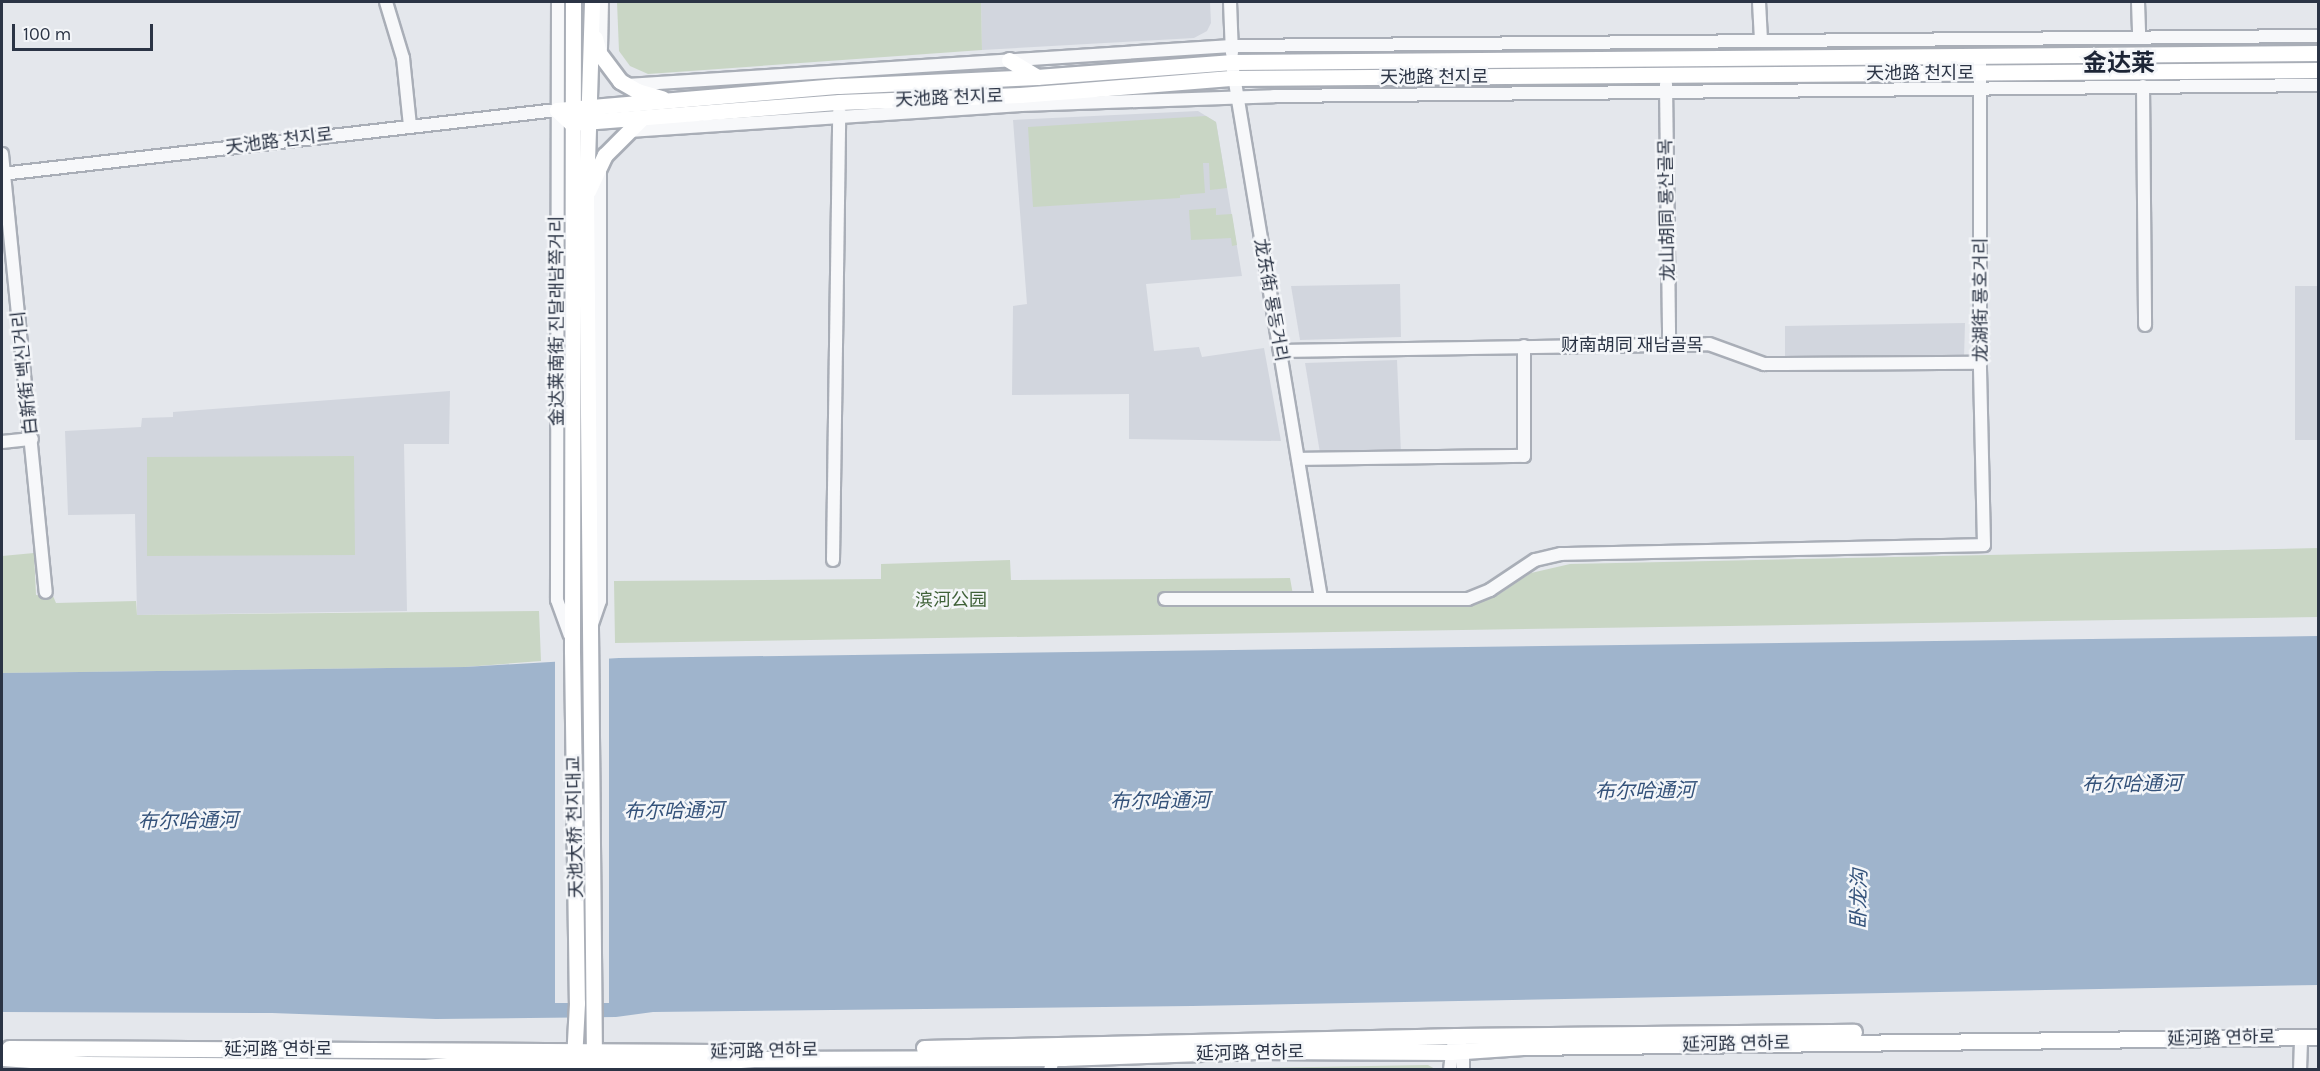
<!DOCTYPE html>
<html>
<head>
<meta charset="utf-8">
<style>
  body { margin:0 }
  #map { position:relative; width:2320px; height:1071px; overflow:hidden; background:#e4e7ec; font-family:Karla,"Noto Sans SC","Noto Sans KR",sans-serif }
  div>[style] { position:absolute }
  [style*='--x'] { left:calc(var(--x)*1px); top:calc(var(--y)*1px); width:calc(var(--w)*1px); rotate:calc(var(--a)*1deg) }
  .built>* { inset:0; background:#d2d6de }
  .green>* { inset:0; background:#c9d6c5 }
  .water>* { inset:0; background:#9fb4cc }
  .pier>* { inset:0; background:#e4e7ec }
  .roads { filter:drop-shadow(2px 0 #a9aeb7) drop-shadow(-2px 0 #a9aeb7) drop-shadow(0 2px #a9aeb7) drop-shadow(0 -2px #a9aeb7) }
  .minor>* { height:12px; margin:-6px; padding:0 6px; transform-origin:6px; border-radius:6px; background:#f7f8fa }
  .major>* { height:15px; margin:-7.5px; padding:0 7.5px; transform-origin:7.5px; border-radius:7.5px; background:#fff }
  span { translate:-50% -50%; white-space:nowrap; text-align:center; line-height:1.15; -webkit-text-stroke:5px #f4f6f9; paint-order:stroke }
  .street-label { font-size:18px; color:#2b3445 }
  .park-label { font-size:18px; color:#3f6138 }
  .water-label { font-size:20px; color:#34527a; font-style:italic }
  .district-label { font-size:24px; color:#1d2536; font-weight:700 }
  .frame { position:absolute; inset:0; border:3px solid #2b3445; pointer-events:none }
  .scale { position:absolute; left:12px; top:24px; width:141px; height:27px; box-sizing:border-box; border:3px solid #2b3445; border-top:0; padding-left:8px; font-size:18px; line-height:21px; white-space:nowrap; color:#2b3445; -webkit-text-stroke:4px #f4f6f9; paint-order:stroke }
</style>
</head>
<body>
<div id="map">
  <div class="built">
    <i style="clip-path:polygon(981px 2px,1210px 2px,1211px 23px,1207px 31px,1194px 38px,982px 50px)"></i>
    <i style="clip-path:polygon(1198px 111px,1216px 122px,1242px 276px,1146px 284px,1154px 351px,1199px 347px,1202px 357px,1264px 348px,1281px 441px,1129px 439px,1129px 394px,1012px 395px,1013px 306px,1027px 304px,1013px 120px)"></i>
    <i style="clip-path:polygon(1400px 284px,1401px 337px,1300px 340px,1291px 286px)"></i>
    <i style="clip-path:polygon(2295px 286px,2318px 286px,2318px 440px,2295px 440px)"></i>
    <i style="clip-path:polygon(1965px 323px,1964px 358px,1785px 359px,1785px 326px)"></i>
    <i style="clip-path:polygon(1397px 360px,1401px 453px,1320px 453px,1305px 363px)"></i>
    <i style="clip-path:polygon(450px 391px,449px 444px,404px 444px,407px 611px,137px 615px,135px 514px,68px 515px,65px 431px,141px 427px,142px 418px,173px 417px,173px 412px)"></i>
  </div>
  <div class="green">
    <i style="clip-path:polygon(617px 2px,981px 2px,982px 50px,648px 74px,630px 66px,619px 51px)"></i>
    <i style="clip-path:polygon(1206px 116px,1216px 122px,1227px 188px,1210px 190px,1209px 163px,1203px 163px,1205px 193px,1180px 195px,1180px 198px,1033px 207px,1028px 127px)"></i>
    <i style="clip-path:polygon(1216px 208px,1216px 215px,1232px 214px,1237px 245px,1232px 246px,1231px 238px,1191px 240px,1189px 210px)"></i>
    <i style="clip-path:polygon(354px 456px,355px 555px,147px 556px,147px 457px)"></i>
    <i style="clip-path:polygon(2318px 548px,2318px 617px,615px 643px,614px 581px,881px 579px,881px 564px,1010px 560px,1011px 580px,1290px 578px,1295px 606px,1475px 603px,1501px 593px,1531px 573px,1570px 564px)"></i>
    <i style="clip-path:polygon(34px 553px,36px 595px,53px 596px,56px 603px,136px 601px,137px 615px,539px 611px,541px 661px,465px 667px,2px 673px,2px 556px)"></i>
    <i style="clip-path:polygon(1428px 1065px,1435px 1069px,1082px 1069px,1250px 1068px)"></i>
  </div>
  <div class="water">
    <i style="clip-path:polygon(2318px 636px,2318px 985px,1192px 1006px,653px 1012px,616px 1017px,436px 1019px,272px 1013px,2px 1012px,2px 673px,465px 667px,619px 658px)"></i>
  </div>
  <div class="pier">
    <i style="clip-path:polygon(609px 655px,609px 1003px,555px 1003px,555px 658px)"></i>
  </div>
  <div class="roads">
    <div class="minor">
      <i style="--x:386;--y:2;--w:59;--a:73.1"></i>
      <i style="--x:403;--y:58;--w:68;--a:84.1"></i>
      <i style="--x:558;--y:2;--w:598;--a:90.1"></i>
      <i style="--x:557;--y:600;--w:37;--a:70"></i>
      <i style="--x:1230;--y:2;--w:51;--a:87.8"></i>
      <i style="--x:1759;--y:2;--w:39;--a:87"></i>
      <i style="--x:2138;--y:2;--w:36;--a:88"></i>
      <i style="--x:601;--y:49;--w:47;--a:-88.8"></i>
      <i style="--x:1233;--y:70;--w:535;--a:80.54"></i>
      <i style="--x:1666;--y:84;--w:260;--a:89.3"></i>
      <i style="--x:627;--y:85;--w:606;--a:-3.69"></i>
      <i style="--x:1232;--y:46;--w:1086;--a:-0.53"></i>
      <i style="--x:2143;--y:86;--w:239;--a:89.5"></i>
      <i style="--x:629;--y:131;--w:393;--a:-3.8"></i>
      <i style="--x:1021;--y:105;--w:253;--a:-2"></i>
      <i style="--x:1274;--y:96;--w:1044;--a:-0.6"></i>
      <i style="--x:2;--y:154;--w:440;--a:84.3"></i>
      <i style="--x:2;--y:174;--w:559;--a:-6.58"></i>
      <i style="--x:1280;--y:351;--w:429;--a:-0.9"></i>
      <i style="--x:1709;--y:344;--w:59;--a:20"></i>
      <i style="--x:1764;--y:364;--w:216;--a:-0.3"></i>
      <i style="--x:2;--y:442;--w:30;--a:-6"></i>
      <i style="--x:1298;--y:459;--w:226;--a:-0.8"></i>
      <i style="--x:1524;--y:456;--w:110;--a:-90"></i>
      <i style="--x:833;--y:560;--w:449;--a:-89.2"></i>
      <i style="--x:1165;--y:599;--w:303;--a:0"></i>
      <i style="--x:1468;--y:599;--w:24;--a:-22"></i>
      <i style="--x:1490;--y:590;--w:54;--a:-33.7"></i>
      <i style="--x:1535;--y:560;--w:27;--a:-13"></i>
      <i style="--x:1561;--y:554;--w:423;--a:-1.2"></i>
      <i style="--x:1984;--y:545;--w:182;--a:-91.3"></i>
      <i style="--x:1980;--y:363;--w:307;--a:-90"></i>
      <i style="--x:592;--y:624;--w:24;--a:-71"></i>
      <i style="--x:600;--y:601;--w:435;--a:-90"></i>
      <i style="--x:1459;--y:1043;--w:9;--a:63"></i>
      <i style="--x:1463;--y:1051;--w:19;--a:90"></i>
      <i style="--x:1050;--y:1070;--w:21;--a:-73"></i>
      <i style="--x:1450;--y:1070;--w:24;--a:-83"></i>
      <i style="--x:2300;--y:1070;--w:33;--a:-88"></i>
    </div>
    <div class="major">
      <i style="--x:573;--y:2;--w:649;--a:90.09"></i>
      <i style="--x:572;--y:651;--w:352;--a:89.2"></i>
      <i style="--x:577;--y:1003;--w:58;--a:93"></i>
      <i style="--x:592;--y:2;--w:194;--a:91.8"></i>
      <i style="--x:586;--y:196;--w:865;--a:89.47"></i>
      <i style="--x:595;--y:38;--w:16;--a:75"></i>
      <i style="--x:599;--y:53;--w:35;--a:53"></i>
      <i style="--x:620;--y:81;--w:20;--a:30"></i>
      <i style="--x:637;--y:91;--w:26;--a:16"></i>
      <i style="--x:1009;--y:60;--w:33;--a:31"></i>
      <i style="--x:557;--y:110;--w:19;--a:43"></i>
      <i style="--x:571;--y:123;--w:269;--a:-4.5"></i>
      <i style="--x:839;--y:102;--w:181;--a:-2.2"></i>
      <i style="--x:1020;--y:95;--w:214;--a:-4.6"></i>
      <i style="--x:1233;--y:78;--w:1085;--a:-0.42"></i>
      <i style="--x:557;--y:110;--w:283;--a:-4.9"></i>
      <i style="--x:839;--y:86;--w:198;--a:-2.6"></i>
      <i style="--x:1037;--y:77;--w:196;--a:-4.4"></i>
      <i style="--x:1232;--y:62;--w:1086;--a:-0.47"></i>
      <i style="--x:588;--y:191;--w:40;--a:-65"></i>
      <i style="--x:605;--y:155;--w:52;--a:-45"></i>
      <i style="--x:9;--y:1048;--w:708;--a:0.32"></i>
      <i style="--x:924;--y:1048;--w:532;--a:-1.29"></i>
      <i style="--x:1456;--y:1036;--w:398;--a:-0.6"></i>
      <i style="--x:2;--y:1058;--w:85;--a:4"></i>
      <i style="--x:87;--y:1064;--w:338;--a:0.5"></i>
      <i style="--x:425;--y:1067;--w:25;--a:-5"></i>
      <i style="--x:450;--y:1065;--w:235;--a:-0.2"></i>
      <i style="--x:685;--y:1064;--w:69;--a:-4.1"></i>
      <i style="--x:754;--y:1059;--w:309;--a:-0.2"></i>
      <i style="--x:1063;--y:1058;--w:194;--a:-2.1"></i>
      <i style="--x:1257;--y:1051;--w:193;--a:0.3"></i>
      <i style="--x:1450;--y:1052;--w:73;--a:-3.9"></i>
      <i style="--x:1523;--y:1047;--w:795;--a:-0.72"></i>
    </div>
  </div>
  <div class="street-label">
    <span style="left:1920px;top:73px">天池路 천지로</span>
    <span style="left:1434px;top:77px">天池路 천지로</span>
    <span style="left:949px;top:98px;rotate:-2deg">天池路 천지로</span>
    <span style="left:279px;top:141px;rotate:-7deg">天池路 천지로</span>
    <span style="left:1667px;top:210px;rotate:-91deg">龙山胡同 룡산골목</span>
    <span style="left:1271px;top:300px;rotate:80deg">龙东街 룡동거리</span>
    <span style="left:1981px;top:300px;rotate:-90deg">龙湖街 룡호거리</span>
    <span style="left:557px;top:321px;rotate:-90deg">金达莱南街 진달래남쪽거리</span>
    <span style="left:1632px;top:345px">财南胡同 재남골목</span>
    <span style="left:25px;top:373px;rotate:-96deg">白新街 백신거리</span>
    <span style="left:575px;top:827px;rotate:-91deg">天池大桥 천지대교</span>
    <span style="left:2221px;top:1038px;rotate:-1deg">延河路 연하로</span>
    <span style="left:1736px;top:1044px;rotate:-1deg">延河路 연하로</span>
    <span style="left:278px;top:1049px">延河路 연하로</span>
    <span style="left:764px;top:1051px;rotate:-1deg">延河路 연하로</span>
    <span style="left:1250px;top:1053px;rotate:-1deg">延河路 연하로</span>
  </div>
  <div class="park-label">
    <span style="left:951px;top:600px">滨河公园</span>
  </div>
  <div class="water-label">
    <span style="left:2132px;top:784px;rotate:-1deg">布尔哈通河</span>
    <span style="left:1645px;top:791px;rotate:-1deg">布尔哈通河</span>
    <span style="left:1160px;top:801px;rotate:-1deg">布尔哈通河</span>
    <span style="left:674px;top:811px;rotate:-1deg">布尔哈通河</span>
    <span style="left:188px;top:821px;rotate:-1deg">布尔哈通河</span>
    <span style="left:1859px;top:899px;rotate:-89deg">卧龙沟</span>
  </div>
  <div class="district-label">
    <span style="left:2119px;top:64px">金达莱</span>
  </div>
  <div class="frame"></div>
  <div class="scale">100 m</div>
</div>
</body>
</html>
